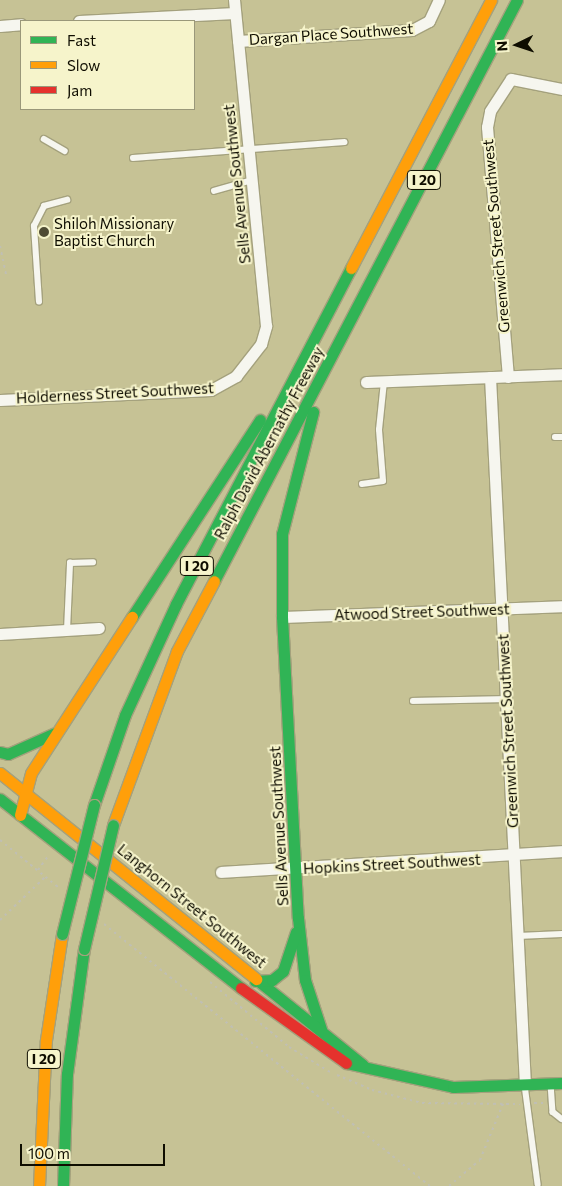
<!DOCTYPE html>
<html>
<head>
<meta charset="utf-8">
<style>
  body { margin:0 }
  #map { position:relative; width:562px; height:1186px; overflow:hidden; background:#c6c295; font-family:Commissioner,sans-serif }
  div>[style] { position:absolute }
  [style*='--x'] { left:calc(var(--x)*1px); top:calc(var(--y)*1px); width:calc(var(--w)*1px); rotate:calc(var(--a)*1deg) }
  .path>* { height:2px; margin-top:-1px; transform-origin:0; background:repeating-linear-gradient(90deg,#c0bfb3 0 2.5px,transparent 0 6.5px) }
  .roads { filter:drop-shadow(1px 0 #a4a17d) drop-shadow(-1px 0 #a4a17d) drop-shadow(0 1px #a4a17d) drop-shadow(0 -1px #a4a17d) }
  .lane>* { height:5.5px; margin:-2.75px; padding:0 2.75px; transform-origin:2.75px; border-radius:2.75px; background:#f6f6ef }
  .street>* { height:11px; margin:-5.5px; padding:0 5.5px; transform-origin:5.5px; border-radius:5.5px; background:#f6f6ef }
  .fast>* { height:11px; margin:-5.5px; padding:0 5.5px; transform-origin:5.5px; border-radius:5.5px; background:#30b455 }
  .slow>* { height:11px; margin:-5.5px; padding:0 5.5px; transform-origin:5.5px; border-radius:5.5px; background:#ff9f0a }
  .jam>* { height:11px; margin:-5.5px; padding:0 5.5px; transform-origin:5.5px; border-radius:5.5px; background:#e5322d }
  .bridges { filter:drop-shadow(1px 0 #a4a17d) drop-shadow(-1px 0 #a4a17d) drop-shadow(0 1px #a4a17d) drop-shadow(0 -1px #a4a17d) }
  .fast-bridge>* { height:11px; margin:-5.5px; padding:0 5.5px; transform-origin:5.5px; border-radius:5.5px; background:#30b455 }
  .dots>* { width:14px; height:14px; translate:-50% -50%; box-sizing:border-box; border:2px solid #f6f4cb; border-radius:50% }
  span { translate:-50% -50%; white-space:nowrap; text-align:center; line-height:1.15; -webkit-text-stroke:4px #f6f4cb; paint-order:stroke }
  .shield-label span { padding:1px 4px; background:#f6f4cb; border:1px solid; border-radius:4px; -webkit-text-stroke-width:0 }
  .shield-label { font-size:14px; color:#0f0d00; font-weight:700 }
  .street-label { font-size:15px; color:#0f0d00 }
  .poi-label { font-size:15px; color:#0f0d00 }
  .left { translate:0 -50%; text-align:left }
  .legend { position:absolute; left:20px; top:20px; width:175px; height:90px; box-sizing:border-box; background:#f6f4cb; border:1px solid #9a987a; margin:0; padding:6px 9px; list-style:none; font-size:15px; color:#0f0d00 }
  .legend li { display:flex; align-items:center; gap:10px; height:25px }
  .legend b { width:25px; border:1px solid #9a987a }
  .north { position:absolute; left:492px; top:20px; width:50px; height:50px; -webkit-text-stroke:4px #f6f4cb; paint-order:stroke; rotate:266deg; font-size:14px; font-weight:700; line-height:20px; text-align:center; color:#0f0d00 }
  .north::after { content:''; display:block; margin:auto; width:18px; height:22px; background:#0f0d00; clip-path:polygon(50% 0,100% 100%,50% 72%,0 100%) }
  .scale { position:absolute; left:20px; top:1144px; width:145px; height:22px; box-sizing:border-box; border:2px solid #0f0d00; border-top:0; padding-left:6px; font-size:15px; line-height:18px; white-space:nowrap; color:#0f0d00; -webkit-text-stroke:4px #f6f4cb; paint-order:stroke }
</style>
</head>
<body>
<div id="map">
  <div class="path">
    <i style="--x:0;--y:246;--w:30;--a:78"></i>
    <i style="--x:0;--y:840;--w:75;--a:39"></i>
    <i style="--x:38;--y:870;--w:19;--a:-54"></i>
    <i style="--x:0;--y:920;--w:62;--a:-43.7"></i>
    <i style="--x:104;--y:924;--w:418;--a:38.8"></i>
    <i style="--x:210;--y:982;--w:102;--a:39.4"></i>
    <i style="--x:289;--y:1047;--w:48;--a:31.4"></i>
    <i style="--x:337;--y:1075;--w:38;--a:23"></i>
    <i style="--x:372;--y:1090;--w:52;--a:14.6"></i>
    <i style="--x:422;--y:1103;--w:98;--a:0.6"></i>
    <i style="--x:534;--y:1103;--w:11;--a:0"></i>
    <i style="--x:449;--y:1186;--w:40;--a:-40"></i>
    <i style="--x:480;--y:1160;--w:61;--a:-67.7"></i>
  </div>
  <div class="roads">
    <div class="lane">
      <i style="--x:44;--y:139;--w:24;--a:30"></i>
      <i style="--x:133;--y:158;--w:212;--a:-4.3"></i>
      <i style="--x:214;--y:191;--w:40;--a:-16"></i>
      <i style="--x:39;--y:302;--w:76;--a:-93.8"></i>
      <i style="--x:34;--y:226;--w:22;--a:-63"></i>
      <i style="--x:44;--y:206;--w:24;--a:-15"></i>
      <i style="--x:555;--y:437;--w:7;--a:0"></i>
      <i style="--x:362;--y:484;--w:21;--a:-8"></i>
      <i style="--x:383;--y:481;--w:51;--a:-94.5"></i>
      <i style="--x:379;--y:430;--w:48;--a:-84.1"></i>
      <i style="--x:67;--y:630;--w:67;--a:-87.4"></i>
      <i style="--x:70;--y:563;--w:23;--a:-2"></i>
      <i style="--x:413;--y:701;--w:93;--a:-1.2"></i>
      <i style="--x:518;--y:936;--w:44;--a:-2.6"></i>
      <i style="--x:551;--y:1084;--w:28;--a:86"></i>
      <i style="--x:553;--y:1112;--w:11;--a:38"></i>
      <i style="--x:525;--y:1085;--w:100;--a:82.5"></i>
    </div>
    <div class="street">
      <i style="--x:79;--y:21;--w:156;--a:-2.9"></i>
      <i style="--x:0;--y:26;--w:21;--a:-5"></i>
      <i style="--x:238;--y:41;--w:174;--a:-3.6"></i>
      <i style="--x:412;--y:30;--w:19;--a:-28"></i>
      <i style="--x:429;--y:21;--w:23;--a:-65"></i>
      <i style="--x:490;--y:377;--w:709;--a:87.17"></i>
      <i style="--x:508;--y:377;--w:251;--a:-94.8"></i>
      <i style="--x:487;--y:127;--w:16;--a:-79"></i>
      <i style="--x:490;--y:111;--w:38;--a:-57"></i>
      <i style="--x:511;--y:79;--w:52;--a:11.1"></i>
      <i style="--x:366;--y:382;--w:196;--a:-2.3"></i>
      <i style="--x:0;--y:400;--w:211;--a:-2.7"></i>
      <i style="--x:211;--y:390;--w:29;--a:-29"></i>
      <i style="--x:236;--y:376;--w:41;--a:-52"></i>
      <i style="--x:261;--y:344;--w:19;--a:-74"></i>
      <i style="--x:266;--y:326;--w:328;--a:-95.6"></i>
      <i style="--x:282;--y:617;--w:280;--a:-2.2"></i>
      <i style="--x:0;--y:634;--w:99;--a:-3.5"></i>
      <i style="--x:221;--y:872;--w:342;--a:-3.5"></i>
    </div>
    <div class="fast">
      <i style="--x:214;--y:581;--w:655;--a:-62.46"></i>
      <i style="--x:132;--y:617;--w:235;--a:-57"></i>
      <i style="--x:282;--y:617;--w:301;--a:87"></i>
      <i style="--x:298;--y:918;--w:62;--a:83.6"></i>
      <i style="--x:305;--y:980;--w:52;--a:71.9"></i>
      <i style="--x:282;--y:617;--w:83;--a:-90"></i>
      <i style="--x:282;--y:534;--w:126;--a:-75.7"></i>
      <i style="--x:0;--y:752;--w:8;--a:14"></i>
      <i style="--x:8;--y:754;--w:51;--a:-24.1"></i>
      <i style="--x:0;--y:799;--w:306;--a:38.1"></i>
      <i style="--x:94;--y:805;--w:95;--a:-71"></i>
      <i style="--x:125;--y:715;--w:122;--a:-65.3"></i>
      <i style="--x:176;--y:604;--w:379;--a:-62.5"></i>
      <i style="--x:256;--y:979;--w:137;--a:38.8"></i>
      <i style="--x:255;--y:981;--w:17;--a:-3"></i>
      <i style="--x:272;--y:980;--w:14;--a:-39"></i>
      <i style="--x:283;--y:971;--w:41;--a:-71.6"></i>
      <i style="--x:346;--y:1063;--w:110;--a:12.6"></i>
      <i style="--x:453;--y:1087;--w:109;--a:-2.1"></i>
      <i style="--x:63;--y:1186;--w:112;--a:-88"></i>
      <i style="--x:67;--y:1074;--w:126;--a:-82.3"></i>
    </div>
    <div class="slow">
      <i style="--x:351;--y:268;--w:302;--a:-62.4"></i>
      <i style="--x:0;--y:773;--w:329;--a:38.8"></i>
      <i style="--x:20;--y:815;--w:43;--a:-75.3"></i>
      <i style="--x:31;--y:773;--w:186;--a:-57.1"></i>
      <i style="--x:113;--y:825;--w:185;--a:-69.8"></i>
      <i style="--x:177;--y:651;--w:79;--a:-62.1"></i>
      <i style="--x:39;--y:1186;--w:146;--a:-87.3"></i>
      <i style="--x:46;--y:1040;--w:107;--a:-81.4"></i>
    </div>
    <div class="jam">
      <i style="--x:241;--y:988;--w:129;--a:35.5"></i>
    </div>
  </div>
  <div class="bridges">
    <div class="fast-bridge">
      <i style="--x:62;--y:934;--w:133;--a:-76.1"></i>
      <i style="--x:84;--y:949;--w:127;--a:-76.8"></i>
    </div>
  </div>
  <div class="dots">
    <i style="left:44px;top:232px;background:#4f4c34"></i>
  </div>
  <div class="shield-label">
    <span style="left:424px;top:180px">I 20</span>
    <span style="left:197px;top:566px">I 20</span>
    <span style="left:44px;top:1059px">I 20</span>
  </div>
  <div class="street-label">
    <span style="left:331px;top:34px;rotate:-4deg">Dargan Place Southwest</span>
    <span style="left:237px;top:184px;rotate:-96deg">Sells Avenue Southwest</span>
    <span style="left:496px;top:236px;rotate:-95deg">Greenwich Street Southwest</span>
    <span style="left:115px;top:393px;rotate:-3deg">Holderness Street Southwest</span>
    <span style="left:269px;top:443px;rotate:-62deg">Ralph David Abernathy Freeway</span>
    <span style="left:422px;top:612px;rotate:-2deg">Atwood Street Southwest</span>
    <span style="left:508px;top:731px;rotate:-93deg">Greenwich Street Southwest</span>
    <span style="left:279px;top:826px;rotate:-93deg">Sells Avenue Southwest</span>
    <span style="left:392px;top:864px;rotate:-3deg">Hopkins Street Southwest</span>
    <span style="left:192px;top:906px;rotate:39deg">Langhorn Street Southwest</span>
  </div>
  <div class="poi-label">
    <span class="left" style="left:54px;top:232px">Shiloh Missionary<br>Baptist Church</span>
  </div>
  <ul class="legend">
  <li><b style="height:6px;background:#30b455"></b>Fast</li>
  <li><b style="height:6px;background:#ff9f0a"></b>Slow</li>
  <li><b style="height:6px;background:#e5322d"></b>Jam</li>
  </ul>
  <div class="north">N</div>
  <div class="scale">100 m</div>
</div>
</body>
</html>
